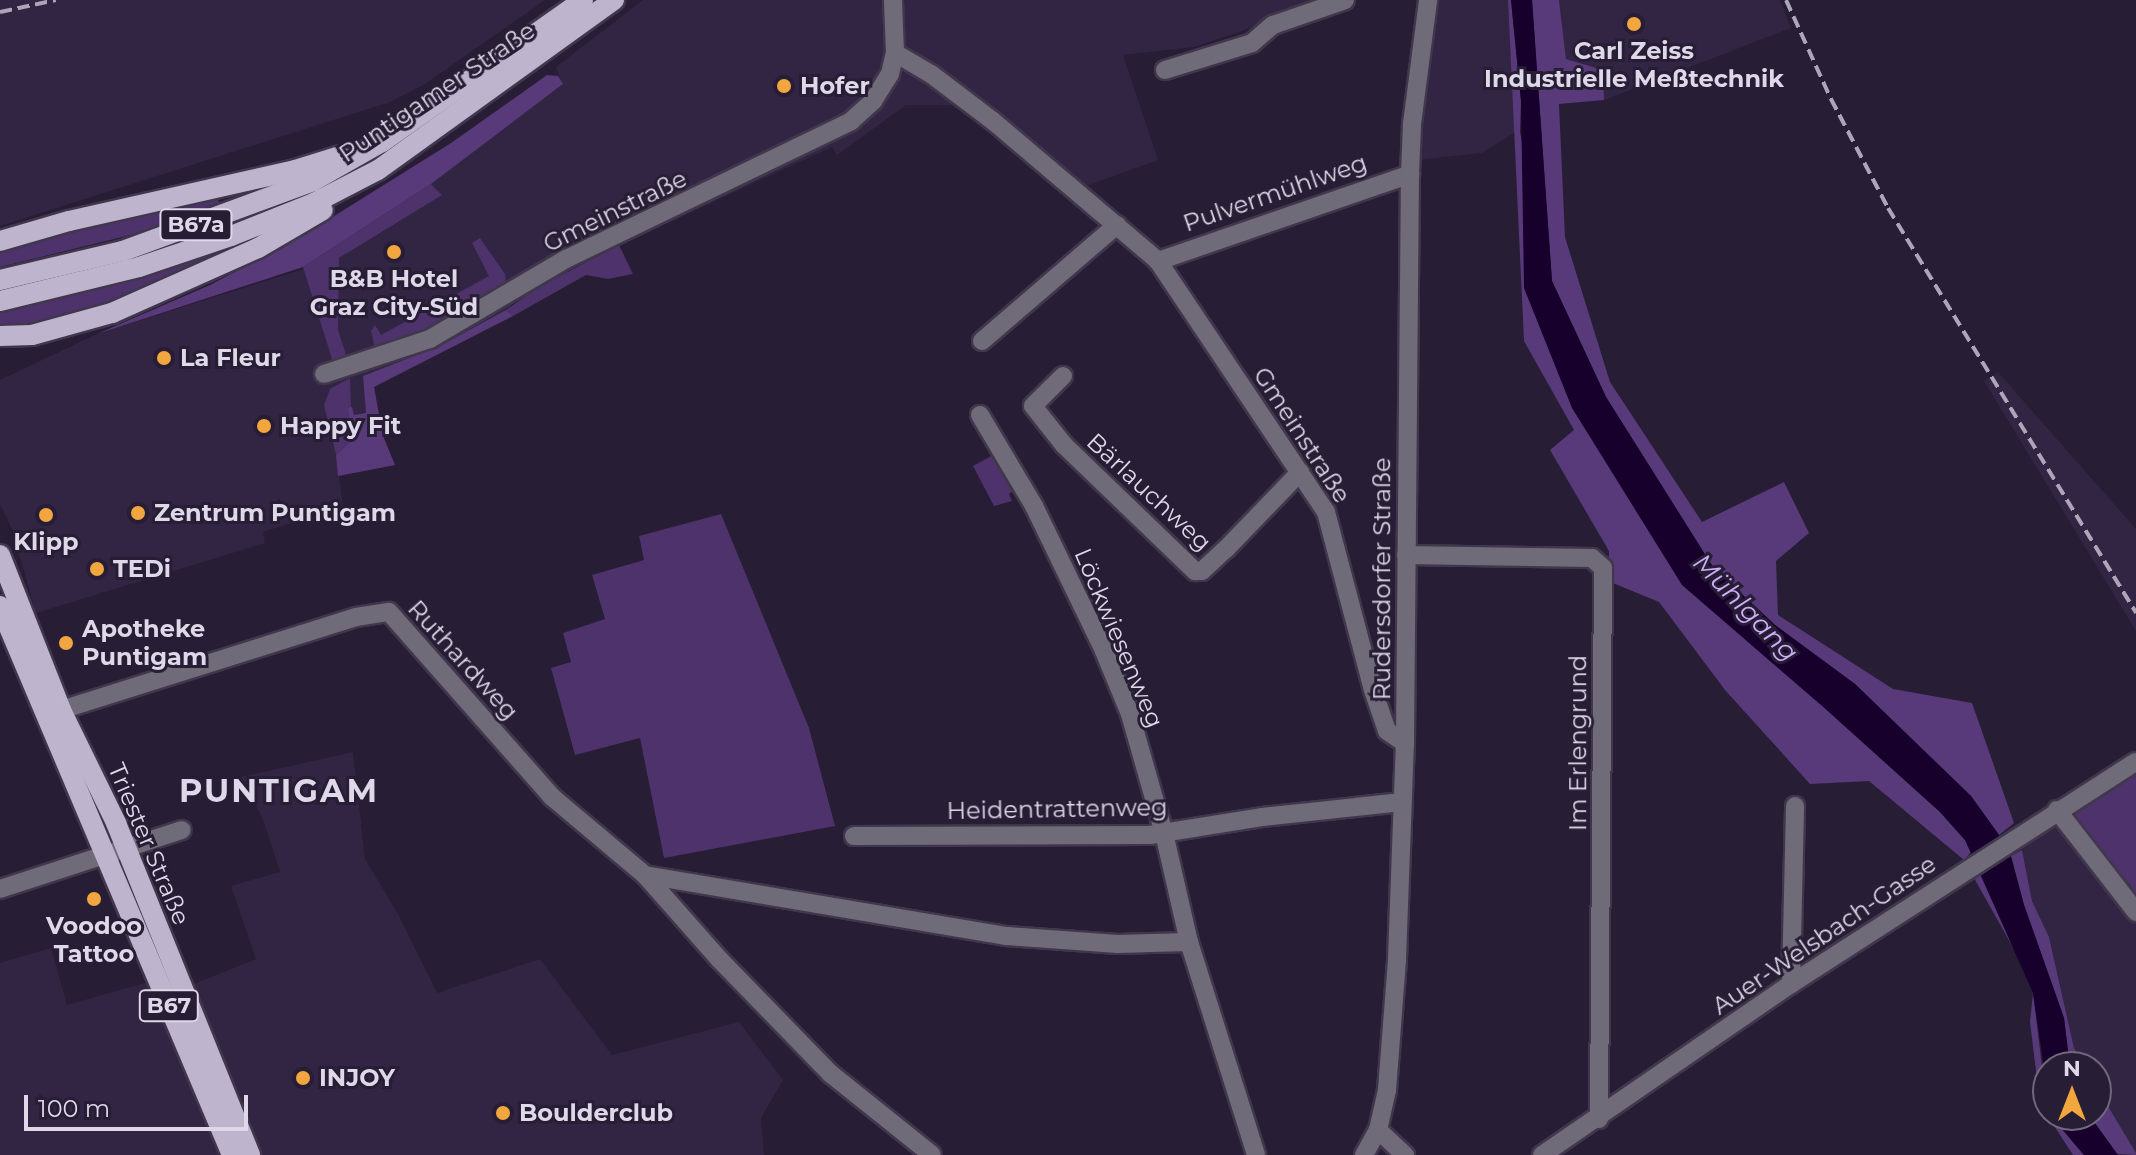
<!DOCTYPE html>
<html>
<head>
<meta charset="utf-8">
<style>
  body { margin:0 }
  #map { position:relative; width:2136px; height:1155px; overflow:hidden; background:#271d34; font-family:Montserrat,sans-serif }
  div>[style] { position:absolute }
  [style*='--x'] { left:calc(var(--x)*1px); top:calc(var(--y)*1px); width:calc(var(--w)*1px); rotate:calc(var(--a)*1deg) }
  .built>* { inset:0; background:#322543 }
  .green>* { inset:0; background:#4d326b }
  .forest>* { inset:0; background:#58397a }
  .water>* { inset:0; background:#17002b }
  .roads { filter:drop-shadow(2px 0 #41374d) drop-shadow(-2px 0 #41374d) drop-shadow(0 2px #41374d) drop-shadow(0 -2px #41374d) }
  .minor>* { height:18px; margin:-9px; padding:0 9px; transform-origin:9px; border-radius:9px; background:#706b78 }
  .major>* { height:20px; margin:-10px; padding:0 10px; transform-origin:10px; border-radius:10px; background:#bfb4ce }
  .rail>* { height:4px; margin-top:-2px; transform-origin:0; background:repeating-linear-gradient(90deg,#ada6b8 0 12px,transparent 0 18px) }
  .dots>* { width:22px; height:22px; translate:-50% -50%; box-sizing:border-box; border:4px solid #271d34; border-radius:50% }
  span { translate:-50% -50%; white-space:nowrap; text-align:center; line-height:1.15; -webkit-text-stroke:6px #271d34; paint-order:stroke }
  .shield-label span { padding:2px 6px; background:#271d34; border:2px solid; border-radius:6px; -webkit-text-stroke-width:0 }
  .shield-label { font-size:22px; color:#ded8e8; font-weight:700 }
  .poi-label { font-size:24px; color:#ded8e8; font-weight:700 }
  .left { translate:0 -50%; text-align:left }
  .street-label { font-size:24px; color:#ded8e8 }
  .water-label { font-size:26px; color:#ceadf9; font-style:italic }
  .district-label { font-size:32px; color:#ded8e8; font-weight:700; letter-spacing:2px }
  .north { position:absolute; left:2032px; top:1051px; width:80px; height:80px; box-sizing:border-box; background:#271d34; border:2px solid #70687c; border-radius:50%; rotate:0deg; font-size:22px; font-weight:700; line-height:32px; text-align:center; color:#ded8e8 }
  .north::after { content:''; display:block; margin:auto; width:28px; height:36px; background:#f1a63f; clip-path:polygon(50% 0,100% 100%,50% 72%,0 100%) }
  .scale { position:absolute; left:24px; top:1095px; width:224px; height:36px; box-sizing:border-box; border:4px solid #ded8e8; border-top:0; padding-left:10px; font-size:24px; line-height:28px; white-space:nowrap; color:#ded8e8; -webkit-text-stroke:6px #271d34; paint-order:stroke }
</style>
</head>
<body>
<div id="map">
  <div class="built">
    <i style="clip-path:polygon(0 0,545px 0,425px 84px,390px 102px,0 226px)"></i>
    <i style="clip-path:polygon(643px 0,1334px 0,1194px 47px,1123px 55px,1158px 160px,1086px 186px,1067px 185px,969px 105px,906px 105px,837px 155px,832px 147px,650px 231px,644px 216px,506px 284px,513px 316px,374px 387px,383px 436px,395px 465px,339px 476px,343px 506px,263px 532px,265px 543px,36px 613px,12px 529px,0 504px,0 380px,97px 334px,339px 258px,441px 194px,431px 184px,562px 85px,556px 67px)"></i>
    <i style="clip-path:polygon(1438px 0,1508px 0,1515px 132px,1482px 153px,1418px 160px)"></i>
    <i style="clip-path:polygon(1559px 0,1780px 0,1791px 28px,1604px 100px,1602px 70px,1566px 59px)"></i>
    <i style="clip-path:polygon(1998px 372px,2136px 529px,2136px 631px,1984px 381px)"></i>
    <i style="clip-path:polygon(353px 752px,365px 859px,398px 914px,437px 993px,540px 959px,612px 1055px,739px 1022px,783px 1080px,761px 1118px,764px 1155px,0 1155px,0 963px,51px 948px,67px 1005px,148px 982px,194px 984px,256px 959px,231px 886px,280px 872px,263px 819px,241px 777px)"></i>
    <i style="clip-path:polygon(2062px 817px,2118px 888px,2129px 883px,2136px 894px,2136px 1153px,2096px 1086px,2096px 1067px,2085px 1067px,2074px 1048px,2049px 937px,2032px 901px,2022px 850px)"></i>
  </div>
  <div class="green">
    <i style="clip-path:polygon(431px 184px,442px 195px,339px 258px,338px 330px,347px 358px,333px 362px,303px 267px)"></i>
    <i style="clip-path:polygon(217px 197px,220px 205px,151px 230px,0 267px,0 249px,29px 240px)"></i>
    <i style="clip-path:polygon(480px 238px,505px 274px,506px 284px,438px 323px,379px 350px,375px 348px,371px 331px,375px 325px,381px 335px,489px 276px,472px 243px)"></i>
    <i style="clip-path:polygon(233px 245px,235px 251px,125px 299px,32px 325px,0 327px,0 311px,138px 279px)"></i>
    <i style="clip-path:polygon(619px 245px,633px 274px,608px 279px,586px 275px,513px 316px,506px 310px,537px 288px)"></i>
    <i style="clip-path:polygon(350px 378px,352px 440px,336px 455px,324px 405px,330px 389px)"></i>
    <i style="clip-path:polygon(993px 455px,1014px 490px,1009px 494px,1012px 501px,994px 506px,973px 466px)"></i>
    <i style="clip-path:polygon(721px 514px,809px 728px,835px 826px,664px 858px,640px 738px,575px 755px,551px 668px,571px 662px,563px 633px,605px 619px,592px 575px,644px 560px,639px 536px)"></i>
    <i style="clip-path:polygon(2136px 771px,2136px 894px,2129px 883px,2118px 889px,2062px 817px)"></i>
  </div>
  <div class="forest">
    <i style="clip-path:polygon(1508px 0,1511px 0,1521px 101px,1520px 132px,1572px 408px,1829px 712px,1940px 812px,1965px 840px,1971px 852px,1964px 860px,1869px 781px,1810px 784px,1725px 690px,1659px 602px,1608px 581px,1609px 551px,1550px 450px,1574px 430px,1524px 341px)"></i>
    <i style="clip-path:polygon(1532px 0,1559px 0,1566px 59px,1603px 70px,1604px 100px,1559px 104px,1565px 237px,1610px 382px,1702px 522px,1784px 482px,1809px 533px,1776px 561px,1778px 615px,1893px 689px,1972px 703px,2014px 823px,1999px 835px,1971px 796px,1855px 684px,1775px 625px,1713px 567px,1606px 397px,1552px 281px)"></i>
    <i style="clip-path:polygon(547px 75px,558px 76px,563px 84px,431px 184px,303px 267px,97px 334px,210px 285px,299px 238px,451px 143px)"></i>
    <i style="clip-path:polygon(506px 310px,513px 316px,374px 387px,383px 436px,395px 465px,338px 476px,336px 455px,352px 440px,348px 408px,352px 407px,354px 415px,366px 413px,363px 376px,440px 346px)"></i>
    <i style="clip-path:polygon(2022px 850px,2032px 901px,2049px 937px,2074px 1048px,2085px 1067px,2070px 1067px,2064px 1018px,2024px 905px,2011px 856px)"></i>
    <i style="clip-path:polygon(1980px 873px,2020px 960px,1974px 878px)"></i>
    <i style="clip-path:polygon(2033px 993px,2048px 1115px,2055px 1115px,2062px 1129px,2084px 1155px,2073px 1155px,2040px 1104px,2030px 1022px)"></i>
    <i style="clip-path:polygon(2096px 1086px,2136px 1153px,2136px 1155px,2117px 1154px,2089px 1115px,2096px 1115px)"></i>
  </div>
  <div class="water">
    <i style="clip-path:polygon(1511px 0,1532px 0,1552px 281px,1606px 397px,1713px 567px,1775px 625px,1855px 684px,1971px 796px,1999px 835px,2010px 853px,2024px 905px,2064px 1018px,2070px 1067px,2048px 1067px,2048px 1095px,2033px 993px,1965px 840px,1940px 812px,1829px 712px,1682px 585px,1572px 408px,1524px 288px,1521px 101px)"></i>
    <i style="clip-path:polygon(2055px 1115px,2089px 1115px,2118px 1155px,2084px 1155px,2062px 1129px)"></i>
  </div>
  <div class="roads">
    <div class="minor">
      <i style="--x:895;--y:53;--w:42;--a:30.3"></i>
      <i style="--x:931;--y:74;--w:78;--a:37.2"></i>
      <i style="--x:993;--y:121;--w:216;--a:40.3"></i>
      <i style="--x:1158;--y:261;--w:302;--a:56.2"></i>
      <i style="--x:1326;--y:512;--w:184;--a:75.2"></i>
      <i style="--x:1373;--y:690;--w:43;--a:71.1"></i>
      <i style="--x:1387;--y:731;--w:22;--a:34"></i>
      <i style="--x:1165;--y:70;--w:91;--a:-17.2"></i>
      <i style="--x:1252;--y:43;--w:28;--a:-41"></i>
      <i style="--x:1273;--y:25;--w:76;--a:-19.1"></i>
      <i style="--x:1158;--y:261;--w:267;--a:-19"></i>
      <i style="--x:982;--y:341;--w:178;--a:-40.7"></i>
      <i style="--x:324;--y:374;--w:112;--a:-18.3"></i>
      <i style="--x:430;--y:339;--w:158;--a:-30.5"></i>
      <i style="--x:566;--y:259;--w:317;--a:-25.8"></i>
      <i style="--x:851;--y:121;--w:30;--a:-42"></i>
      <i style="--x:873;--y:101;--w:32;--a:-58"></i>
      <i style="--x:890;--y:74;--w:22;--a:-77"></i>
      <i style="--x:895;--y:53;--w:53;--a:-92.2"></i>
      <i style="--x:1063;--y:376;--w:42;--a:135"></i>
      <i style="--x:1033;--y:406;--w:50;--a:51.5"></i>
      <i style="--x:1064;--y:445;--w:182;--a:43.9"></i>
      <i style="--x:1195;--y:571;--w:7;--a:0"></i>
      <i style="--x:1202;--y:571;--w:33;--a:-43"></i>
      <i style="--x:1226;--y:549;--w:107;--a:-46.1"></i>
      <i style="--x:980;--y:415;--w:106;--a:59.3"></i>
      <i style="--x:1034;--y:506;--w:161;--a:64.2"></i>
      <i style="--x:1104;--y:651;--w:68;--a:67.6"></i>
      <i style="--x:1130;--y:714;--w:124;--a:74.1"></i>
      <i style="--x:1164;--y:833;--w:112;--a:77.1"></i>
      <i style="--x:1189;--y:942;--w:223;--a:72.5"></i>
      <i style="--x:1406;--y:555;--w:186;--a:0.9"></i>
      <i style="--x:1592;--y:558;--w:15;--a:42"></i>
      <i style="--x:1603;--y:568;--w:551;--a:90.42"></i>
      <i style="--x:61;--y:710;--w:309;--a:-17.5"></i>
      <i style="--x:356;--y:617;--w:33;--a:-9"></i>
      <i style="--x:389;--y:612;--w:247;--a:48.6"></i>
      <i style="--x:552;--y:797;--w:121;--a:40"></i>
      <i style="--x:645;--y:875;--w:113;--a:48.6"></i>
      <i style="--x:720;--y:960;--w:159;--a:45.8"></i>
      <i style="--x:831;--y:1074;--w:129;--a:38.7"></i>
      <i style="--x:2057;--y:810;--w:129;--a:52.2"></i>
      <i style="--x:854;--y:836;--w:296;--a:-0.2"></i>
      <i style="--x:1150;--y:835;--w:113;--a:-9.1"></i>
      <i style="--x:1262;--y:817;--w:141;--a:-6.1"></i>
      <i style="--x:645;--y:875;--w:367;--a:9.6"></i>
      <i style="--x:1007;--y:936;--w:111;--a:4.1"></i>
      <i style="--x:1118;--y:944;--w:71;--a:-1.6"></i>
      <i style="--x:0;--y:889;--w:191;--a:-18"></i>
      <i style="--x:1791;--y:984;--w:178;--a:-88.7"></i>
      <i style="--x:1378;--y:1130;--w:37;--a:43"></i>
      <i style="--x:1364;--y:1155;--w:29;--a:-61"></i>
      <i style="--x:1378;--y:1130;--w:41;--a:-77.3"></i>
      <i style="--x:1387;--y:1090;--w:131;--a:-85.6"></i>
      <i style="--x:1397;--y:959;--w:216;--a:-87.9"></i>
      <i style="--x:1405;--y:743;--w:569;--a:-89.5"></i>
      <i style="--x:1410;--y:174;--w:50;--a:-87.7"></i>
      <i style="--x:1412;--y:124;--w:125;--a:-82.6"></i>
      <i style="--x:1542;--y:1155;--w:302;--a:-34.5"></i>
      <i style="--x:1791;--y:984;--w:410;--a:-32.8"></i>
    </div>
    <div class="major">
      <i style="--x:0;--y:241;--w:72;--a:-16.2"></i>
      <i style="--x:69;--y:221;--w:232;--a:-12.7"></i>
      <i style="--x:295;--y:170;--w:47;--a:-17.3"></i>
      <i style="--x:0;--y:280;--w:126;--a:-13.3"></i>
      <i style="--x:123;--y:251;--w:202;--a:-20.2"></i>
      <i style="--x:313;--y:181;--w:79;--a:-29.5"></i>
      <i style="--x:382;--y:142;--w:246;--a:-35.2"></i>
      <i style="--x:0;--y:301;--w:143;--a:-13.7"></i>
      <i style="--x:139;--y:267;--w:97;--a:-18.6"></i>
      <i style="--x:231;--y:236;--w:89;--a:-21.7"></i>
      <i style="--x:314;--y:203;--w:72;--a:-27.3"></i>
      <i style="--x:378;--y:170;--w:291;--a:-35.8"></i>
      <i style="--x:0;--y:336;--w:32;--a:-2"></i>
      <i style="--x:32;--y:335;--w:83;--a:-15.4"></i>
      <i style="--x:112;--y:313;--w:160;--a:-24"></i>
      <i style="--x:258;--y:248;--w:75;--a:-30.3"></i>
      <i style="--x:0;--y:555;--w:167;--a:68.5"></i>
      <i style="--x:61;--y:710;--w:126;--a:64"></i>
      <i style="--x:116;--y:823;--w:358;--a:68"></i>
      <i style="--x:0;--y:606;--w:596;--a:67.09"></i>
    </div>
  </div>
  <div class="rail">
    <i style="--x:1786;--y:0;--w:109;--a:65.6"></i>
    <i style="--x:1831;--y:99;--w:123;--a:62.4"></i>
    <i style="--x:1888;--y:208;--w:475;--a:58.5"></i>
    <i style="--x:0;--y:12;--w:57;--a:-12.1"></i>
  </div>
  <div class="dots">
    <i style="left:1634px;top:24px;background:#f1a63f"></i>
    <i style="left:784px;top:86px;background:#f1a63f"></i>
    <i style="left:394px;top:252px;background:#f1a63f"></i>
    <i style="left:164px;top:358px;background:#f1a63f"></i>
    <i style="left:264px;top:426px;background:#f1a63f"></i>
    <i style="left:138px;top:513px;background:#f1a63f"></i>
    <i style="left:46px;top:515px;background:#f1a63f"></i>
    <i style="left:97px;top:569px;background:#f1a63f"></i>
    <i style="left:66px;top:643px;background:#f1a63f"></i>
    <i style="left:94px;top:899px;background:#f1a63f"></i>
    <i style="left:303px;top:1078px;background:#f1a63f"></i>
    <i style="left:503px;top:1113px;background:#f1a63f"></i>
  </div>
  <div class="shield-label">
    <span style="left:196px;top:225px">B67a</span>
    <span style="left:169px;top:1006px">B67</span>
  </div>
  <div class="poi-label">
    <span style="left:1634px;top:65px">Carl Zeiss<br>Industrielle Meßtechnik</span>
    <span class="left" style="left:800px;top:86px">Hofer</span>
    <span style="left:394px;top:293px">B&amp;B Hotel<br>Graz City-Süd</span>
    <span class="left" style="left:180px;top:358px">La Fleur</span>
    <span class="left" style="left:280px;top:426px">Happy Fit</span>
    <span class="left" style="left:154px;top:513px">Zentrum Puntigam</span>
    <span style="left:46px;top:542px">Klipp</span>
    <span class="left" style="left:113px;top:569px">TEDi</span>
    <span class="left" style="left:82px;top:643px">Apotheke<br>Puntigam</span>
    <span style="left:94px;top:940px">Voodoo<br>Tattoo</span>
    <span class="left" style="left:319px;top:1078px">INJOY</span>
    <span class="left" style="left:519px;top:1113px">Boulderclub</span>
  </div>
  <div class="street-label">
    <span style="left:437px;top:92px;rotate:-34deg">Puntigamer Straße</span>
    <span style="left:1275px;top:193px;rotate:-19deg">Pulvermühlweg</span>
    <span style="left:615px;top:211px;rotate:-26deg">Gmeinstraße</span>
    <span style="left:1302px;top:435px;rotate:57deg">Gmeinstraße</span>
    <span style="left:1149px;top:492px;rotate:43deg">Bärlauchweg</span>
    <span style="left:1382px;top:579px;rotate:-90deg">Rudersdorfer Straße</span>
    <span style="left:1119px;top:638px;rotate:67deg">Löckwiesenweg</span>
    <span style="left:463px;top:660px;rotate:48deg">Ruthardweg</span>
    <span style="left:1578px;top:743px;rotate:-90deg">Im Erlengrund</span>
    <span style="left:1057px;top:809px;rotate:-1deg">Heidentrattenweg</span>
    <span style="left:149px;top:844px;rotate:67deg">Triester Straße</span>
    <span style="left:1824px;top:935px;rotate:-34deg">Auer-Welsbach-Gasse</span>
  </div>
  <div class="water-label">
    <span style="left:1745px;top:608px;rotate:46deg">Mühlgang</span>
  </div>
  <div class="district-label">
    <span style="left:279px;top:791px">PUNTIGAM</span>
  </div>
  <div class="north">N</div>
  <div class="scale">100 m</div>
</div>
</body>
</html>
